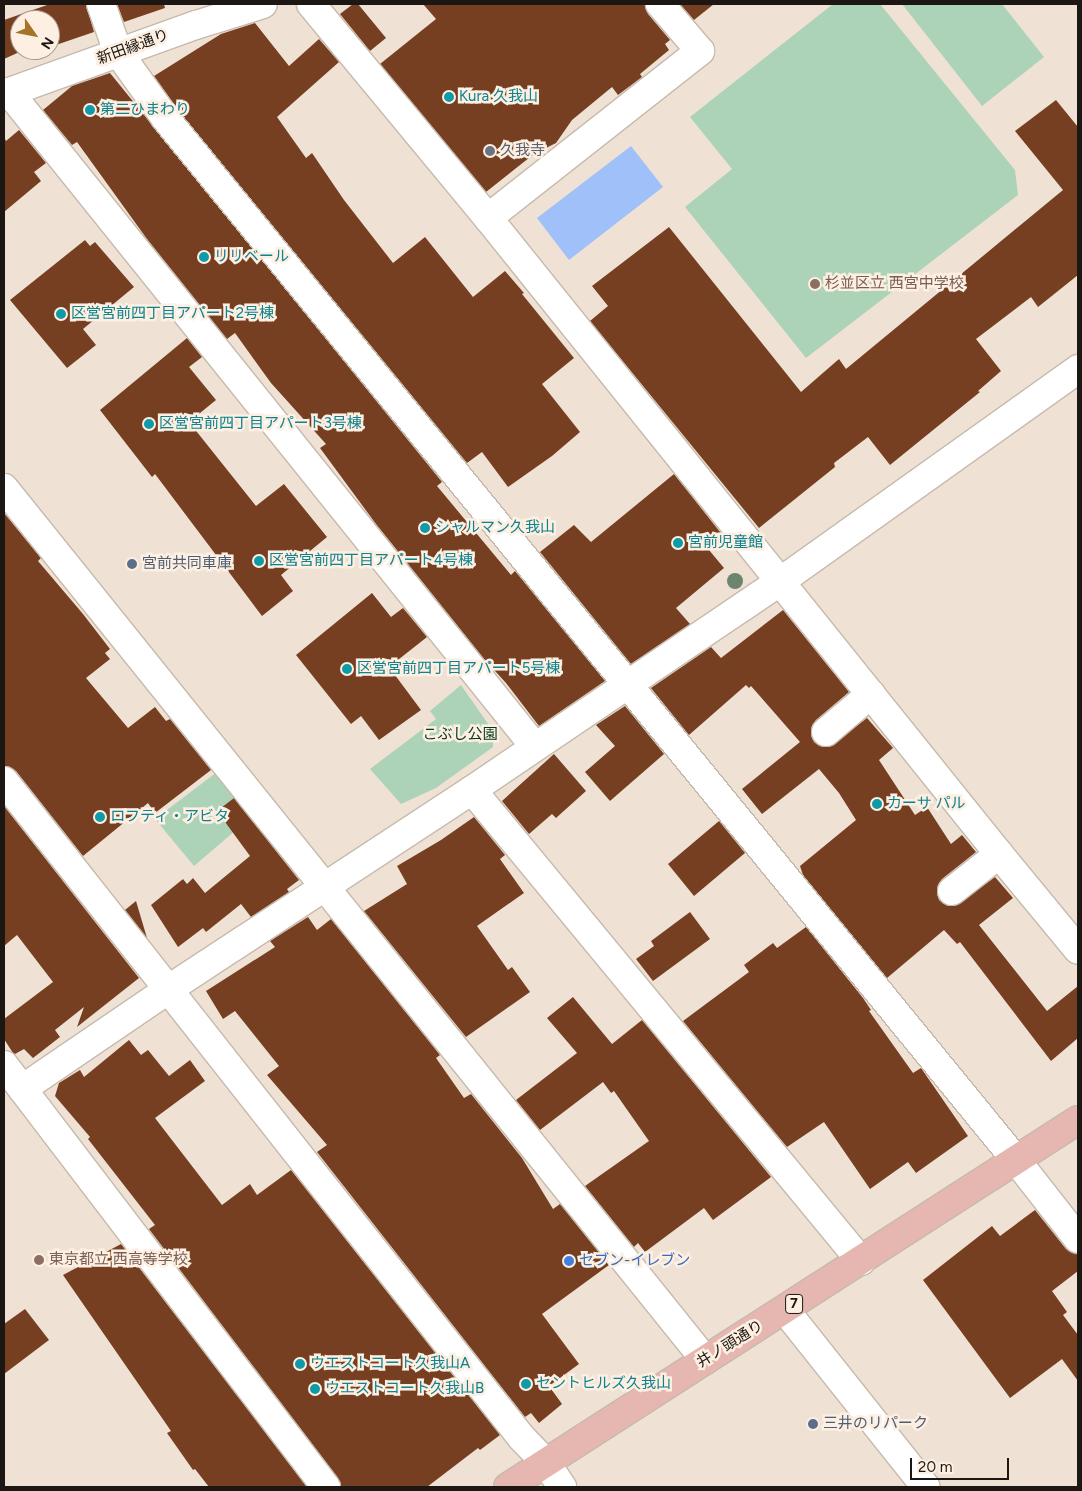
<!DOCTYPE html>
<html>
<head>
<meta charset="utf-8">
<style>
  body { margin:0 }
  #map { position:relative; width:1082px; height:1491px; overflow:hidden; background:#efe2d4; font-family:Figtree,"Noto Sans JP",sans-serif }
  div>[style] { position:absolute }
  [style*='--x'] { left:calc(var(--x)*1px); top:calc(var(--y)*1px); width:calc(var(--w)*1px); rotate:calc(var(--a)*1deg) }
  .green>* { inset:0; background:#acd3b8 }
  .water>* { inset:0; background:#9fc0f9 }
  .building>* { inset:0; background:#773f21 }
  .roads { filter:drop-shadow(1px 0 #c6baac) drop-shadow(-1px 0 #c6baac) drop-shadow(0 1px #c6baac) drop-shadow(0 -1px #c6baac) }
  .minor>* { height:28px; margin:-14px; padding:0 14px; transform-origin:14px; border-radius:14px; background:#fff }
  .major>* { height:28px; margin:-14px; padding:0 14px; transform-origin:14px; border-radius:14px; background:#e6b6b0 }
  .trees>* { width:16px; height:16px; margin:-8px; border-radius:50%; background:#6d846f }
  .dots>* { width:14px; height:14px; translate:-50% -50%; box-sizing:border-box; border:2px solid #fdefe1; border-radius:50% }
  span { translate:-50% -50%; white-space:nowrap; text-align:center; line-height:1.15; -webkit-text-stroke:5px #fdefe1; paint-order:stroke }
  .shield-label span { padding:1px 4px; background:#fdefe1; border:1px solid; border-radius:4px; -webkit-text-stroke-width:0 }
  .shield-label { font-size:14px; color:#1c1713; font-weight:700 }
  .street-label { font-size:15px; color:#1c1713 }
  .culture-label { font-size:15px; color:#0d838f }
  .left { translate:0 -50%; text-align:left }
  .worship-label { font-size:15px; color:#5b616d }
  .education-label { font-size:15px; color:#785e54 }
  .service-label { font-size:15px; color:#4e5e75 }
  .park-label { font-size:15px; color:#03371d }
  .shop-label { font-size:15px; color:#366cbe }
  .frame { position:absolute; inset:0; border:5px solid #1c1713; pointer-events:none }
  .north { position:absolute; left:10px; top:10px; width:50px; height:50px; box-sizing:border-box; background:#fdefe1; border:1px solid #a3998f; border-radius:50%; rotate:123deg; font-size:14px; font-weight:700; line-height:20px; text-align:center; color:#1c1713 }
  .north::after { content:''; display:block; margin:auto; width:18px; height:22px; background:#a57429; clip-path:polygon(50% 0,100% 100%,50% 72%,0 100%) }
  .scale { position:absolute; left:910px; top:1458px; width:99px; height:22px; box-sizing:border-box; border:2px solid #1c1713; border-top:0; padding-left:6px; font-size:15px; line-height:18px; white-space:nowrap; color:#1c1713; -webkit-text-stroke:4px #fdefe1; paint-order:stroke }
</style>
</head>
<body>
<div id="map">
  <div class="green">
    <i style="clip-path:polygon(833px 4px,880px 4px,1015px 170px,1018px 195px,806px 358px,685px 207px,732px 169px,690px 117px)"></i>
    <i style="clip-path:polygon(902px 4px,1002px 4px,1044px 57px,982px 106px)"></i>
    <i style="clip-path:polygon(461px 685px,493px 731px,493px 747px,436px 788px,401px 804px,370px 769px,436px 719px,430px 711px)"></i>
    <i style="clip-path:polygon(217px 772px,250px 818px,194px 866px,155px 819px)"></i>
  </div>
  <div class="water">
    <i style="clip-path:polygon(631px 146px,663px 187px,569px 260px,537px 218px)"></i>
  </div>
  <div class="building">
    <i style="clip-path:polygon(50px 4px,86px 4px,94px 32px,50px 47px,50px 20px,20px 20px,20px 50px,24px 50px,4px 59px,4px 20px)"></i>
    <i style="clip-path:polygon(117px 4px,164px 4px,165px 8px,124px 22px)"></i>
    <i style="clip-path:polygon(353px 4px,358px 4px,386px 38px,370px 51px,340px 14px)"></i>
    <i style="clip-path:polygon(423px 4px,645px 4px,648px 14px,670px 40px,665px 44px,669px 50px,640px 74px,642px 77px,618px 95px,612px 87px,572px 120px,556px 143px,534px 154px,486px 192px,380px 64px,436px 19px)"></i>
    <i style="clip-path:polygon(680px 4px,714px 4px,694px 20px)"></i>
    <i style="clip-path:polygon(255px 23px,289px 66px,319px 39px,339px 62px,277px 117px,306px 158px,312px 153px,344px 200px,393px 263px,425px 237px,473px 297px,505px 271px,524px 293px,522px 294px,574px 358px,542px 384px,580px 432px,552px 456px,508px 487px,482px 452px,467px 463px,178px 110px,154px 76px,221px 34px)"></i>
    <i style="clip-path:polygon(110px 73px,442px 482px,437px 486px,511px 575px,515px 571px,605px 681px,539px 726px,506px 683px,485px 660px,376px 524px,320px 448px,326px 444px,271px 383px,235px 333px,227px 339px,147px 239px,77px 142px,72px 145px,43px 110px,72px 86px)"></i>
    <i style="clip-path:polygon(1056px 100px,1078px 127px,1078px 275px,1038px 307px,1031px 297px,976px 339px,1001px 371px,978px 391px,980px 392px,890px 465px,868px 437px,834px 463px,835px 467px,759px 528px,590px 321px,608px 306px,592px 286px,669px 227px,801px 392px,839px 359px,846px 369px,1063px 190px,1015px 131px)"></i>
    <i style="clip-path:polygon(19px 130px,46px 163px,34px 172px,41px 181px,4px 212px,4px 137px,6px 141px)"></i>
    <i style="clip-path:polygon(85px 240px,90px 246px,95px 242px,134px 287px,83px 329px,96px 345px,67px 368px,10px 300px)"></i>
    <i style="clip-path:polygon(187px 338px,202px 357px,189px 367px,216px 400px,189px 422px,256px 506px,284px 484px,327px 537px,281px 575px,293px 591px,262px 616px,155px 474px,152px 477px,100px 410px)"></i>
    <i style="clip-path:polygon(674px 474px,724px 537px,709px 550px,724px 568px,676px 608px,690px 624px,631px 664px,540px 552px,574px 525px,591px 542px)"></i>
    <i style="clip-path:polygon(4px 513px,41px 558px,38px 561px,83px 614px,110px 649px,105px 653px,110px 659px,86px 678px,128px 728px,155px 707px,166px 721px,170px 719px,211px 770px,155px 813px,148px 803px,83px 856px,16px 771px,4px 766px)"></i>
    <i style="clip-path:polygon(372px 593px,391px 617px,403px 608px,427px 637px,389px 667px,421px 710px,379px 740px,361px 716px,351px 724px,296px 655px)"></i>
    <i style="clip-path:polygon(783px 610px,849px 692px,816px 720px,812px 726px,811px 734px,814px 742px,820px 746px,829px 747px,867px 718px,893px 748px,879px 760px,915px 815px,927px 807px,951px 844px,962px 835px,976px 852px,942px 879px,938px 885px,937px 893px,939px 900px,946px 905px,955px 906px,995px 877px,1013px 898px,979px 925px,1047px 1011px,1078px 986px,1078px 1038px,1051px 1061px,960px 942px,957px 944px,944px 930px,887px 978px,803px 875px,800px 866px,856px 820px,839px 793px,819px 769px,762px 814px,742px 789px,800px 742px,751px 686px,749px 688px,746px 685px,689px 735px,651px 688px,711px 647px,721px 658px)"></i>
    <i style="clip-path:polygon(625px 706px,664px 754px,610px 801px,585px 772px,615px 746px,596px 725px)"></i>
    <i style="clip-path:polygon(554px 754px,586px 791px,556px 818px,552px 814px,529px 834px,502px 801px)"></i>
    <i style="clip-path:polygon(234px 798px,299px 880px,287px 889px,289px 892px,251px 917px,241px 904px,206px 932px,203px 928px,178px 947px,151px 905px,183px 879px,187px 884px,193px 878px,205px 893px,250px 856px,217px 811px)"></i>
    <i style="clip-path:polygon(4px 806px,139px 978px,77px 1027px,84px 1007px,55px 1030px,60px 1037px,33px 1058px,24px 1049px,15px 1054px,13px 1053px,4px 1039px,4px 1019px,53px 982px,17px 935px,4px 946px)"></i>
    <i style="clip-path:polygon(474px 817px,505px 855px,500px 859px,524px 893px,477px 926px,508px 970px,512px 967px,530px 992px,466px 1037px,364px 911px,407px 884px,397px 866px,441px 840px)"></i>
    <i style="clip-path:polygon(719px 821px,745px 853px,694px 896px,668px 864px)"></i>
    <i style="clip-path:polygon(136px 901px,147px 938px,125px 910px)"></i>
    <i style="clip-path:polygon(690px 912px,710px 939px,653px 981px,636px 959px,654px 946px,651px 941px)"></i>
    <i style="clip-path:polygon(308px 917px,317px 930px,331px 919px,440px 1055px,436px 1058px,464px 1098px,471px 1094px,522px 1158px,553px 1209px,560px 1204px,609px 1265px,542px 1314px,579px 1364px,549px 1386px,562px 1404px,539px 1423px,531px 1413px,525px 1417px,317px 1152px,327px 1145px,267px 1075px,279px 1066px,235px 1011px,223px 1019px,206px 991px,275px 947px,270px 941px)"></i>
    <i style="clip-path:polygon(806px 927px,863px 998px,871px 1010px,869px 1011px,913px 1073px,921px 1068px,968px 1136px,916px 1173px,908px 1162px,870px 1189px,824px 1122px,787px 1147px,683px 1021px,749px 972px,744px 965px,773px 943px,777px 948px)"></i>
    <i style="clip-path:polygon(573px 997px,612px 1044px,642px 1020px,771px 1177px,713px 1220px,704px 1208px,645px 1252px,638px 1243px,634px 1247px,585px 1186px,649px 1141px,614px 1091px,611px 1093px,603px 1082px,540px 1130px,516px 1100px,577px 1053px,547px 1018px)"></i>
    <i style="clip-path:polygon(129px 1040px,141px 1055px,148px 1050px,169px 1076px,190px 1060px,205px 1081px,155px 1118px,222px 1205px,250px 1184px,257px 1195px,291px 1170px,500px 1435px,480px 1450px,478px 1448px,427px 1487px,341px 1487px,338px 1478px,149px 1229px,155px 1225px,88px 1139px,90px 1137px,55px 1096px,59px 1083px,80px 1070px,84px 1077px)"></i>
    <i style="clip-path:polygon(1035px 1210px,1066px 1249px,1078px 1254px,1078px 1271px,1052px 1291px,1067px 1312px,1063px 1315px,1078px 1335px,1078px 1381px,1062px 1359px,1010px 1398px,923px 1280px,992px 1226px,1000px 1236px)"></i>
    <i style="clip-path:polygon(121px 1244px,307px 1487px,209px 1487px,195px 1469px,193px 1470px,167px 1433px,171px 1431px,63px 1275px)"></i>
    <i style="clip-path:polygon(25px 1309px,49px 1340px,4px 1374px,4px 1324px)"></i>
  </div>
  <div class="roads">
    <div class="minor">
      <i style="--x:101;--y:4;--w:51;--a:70.5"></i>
      <i style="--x:118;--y:52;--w:82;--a:54.4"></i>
      <i style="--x:166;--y:119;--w:1344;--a:50.77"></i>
      <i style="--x:1016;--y:1160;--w:100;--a:51.9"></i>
      <i style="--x:311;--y:4;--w:278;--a:50.4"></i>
      <i style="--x:488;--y:218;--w:816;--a:51.22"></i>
      <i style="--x:999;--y:854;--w:124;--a:50.5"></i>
      <i style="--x:9;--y:92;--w:840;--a:51.23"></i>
      <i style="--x:4;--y:94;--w:204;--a:-19.8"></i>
      <i style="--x:196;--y:25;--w:70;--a:-17.4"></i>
      <i style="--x:488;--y:218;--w:270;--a:-38.2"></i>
      <i style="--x:700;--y:51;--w:62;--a:-130.4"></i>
      <i style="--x:4;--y:488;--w:1119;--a:51.2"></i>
      <i style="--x:826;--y:732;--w:59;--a:-40.2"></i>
      <i style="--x:4;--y:781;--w:837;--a:51.75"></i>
      <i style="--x:522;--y:1438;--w:35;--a:46"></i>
      <i style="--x:546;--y:1463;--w:29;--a:56"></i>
      <i style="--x:472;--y:790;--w:611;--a:50.45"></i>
      <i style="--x:952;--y:891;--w:60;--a:-38.2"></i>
      <i style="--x:4;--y:1065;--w:531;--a:52.66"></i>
      <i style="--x:22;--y:1089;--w:178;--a:-34.2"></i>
      <i style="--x:169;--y:989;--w:363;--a:-33.3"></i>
      <i style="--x:472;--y:790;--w:373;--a:-34.1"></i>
      <i style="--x:781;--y:581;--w:365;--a:-35.5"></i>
      <i style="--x:785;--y:1310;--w:226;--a:51.5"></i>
    </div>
    <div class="major">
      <i style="--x:508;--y:1487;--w:678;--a:-32.78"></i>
    </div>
  </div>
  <div class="trees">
    <i style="left:735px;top:581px"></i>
  </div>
  <div class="dots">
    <i style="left:449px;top:97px;background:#0f9aa8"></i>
    <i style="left:90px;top:110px;background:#0f9aa8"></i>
    <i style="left:490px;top:151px;background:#6b7280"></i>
    <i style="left:204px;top:257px;background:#0f9aa8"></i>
    <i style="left:815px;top:284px;background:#8d6e63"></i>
    <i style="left:61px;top:314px;background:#0f9aa8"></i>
    <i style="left:149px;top:424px;background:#0f9aa8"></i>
    <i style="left:425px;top:528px;background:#0f9aa8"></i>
    <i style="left:678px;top:543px;background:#0f9aa8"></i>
    <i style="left:259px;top:561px;background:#0f9aa8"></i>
    <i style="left:132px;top:564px;background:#5c6f8a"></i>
    <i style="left:347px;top:669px;background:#0f9aa8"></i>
    <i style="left:877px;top:804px;background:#0f9aa8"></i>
    <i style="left:100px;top:817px;background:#0f9aa8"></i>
    <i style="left:39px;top:1260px;background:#8d6e63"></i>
    <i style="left:569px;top:1261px;background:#3f7fe0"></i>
    <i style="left:300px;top:1364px;background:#0f9aa8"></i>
    <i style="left:526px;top:1384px;background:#0f9aa8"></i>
    <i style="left:315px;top:1389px;background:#0f9aa8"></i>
    <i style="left:813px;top:1424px;background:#5c6f8a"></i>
  </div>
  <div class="shield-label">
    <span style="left:794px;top:1304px">7</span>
  </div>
  <div class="street-label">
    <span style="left:133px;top:47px;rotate:-20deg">新田縁通り</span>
    <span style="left:730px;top:1344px;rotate:-32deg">井ノ頭通り</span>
  </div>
  <div class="culture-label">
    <span class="left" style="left:459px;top:97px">Kura 久我山</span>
    <span class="left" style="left:100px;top:110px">第二ひまわり</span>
    <span class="left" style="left:214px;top:257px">リリベール</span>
    <span class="left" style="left:71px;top:314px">区営宮前四丁目アパート2号棟</span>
    <span class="left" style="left:159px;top:424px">区営宮前四丁目アパート3号棟</span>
    <span class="left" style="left:435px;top:528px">シャルマン久我山</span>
    <span class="left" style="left:688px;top:543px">宮前児童館</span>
    <span class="left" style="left:269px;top:561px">区営宮前四丁目アパート4号棟</span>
    <span class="left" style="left:357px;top:669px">区営宮前四丁目アパート5号棟</span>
    <span class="left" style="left:887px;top:804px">カーサ パル</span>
    <span class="left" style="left:110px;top:817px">ロフティ・アビタ</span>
    <span class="left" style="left:310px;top:1364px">ウエストコート久我山A</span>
    <span class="left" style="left:536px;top:1384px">セントヒルズ久我山</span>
    <span class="left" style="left:325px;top:1389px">ウエストコート久我山B</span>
  </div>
  <div class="worship-label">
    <span class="left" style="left:500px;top:151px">久我寺</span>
  </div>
  <div class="education-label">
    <span class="left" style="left:825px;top:284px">杉並区立 西宮中学校</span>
    <span class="left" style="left:49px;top:1260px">東京都立 西高等学校</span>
  </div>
  <div class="service-label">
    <span class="left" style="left:142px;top:564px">宮前共同車庫</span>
    <span class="left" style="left:823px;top:1424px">三井のリパーク</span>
  </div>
  <div class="park-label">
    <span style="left:460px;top:735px">こぶし公園</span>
  </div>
  <div class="shop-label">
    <span class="left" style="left:579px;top:1261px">セブン-イレブン</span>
  </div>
  <div class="frame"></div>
  <div class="north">N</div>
  <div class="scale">20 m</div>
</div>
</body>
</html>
